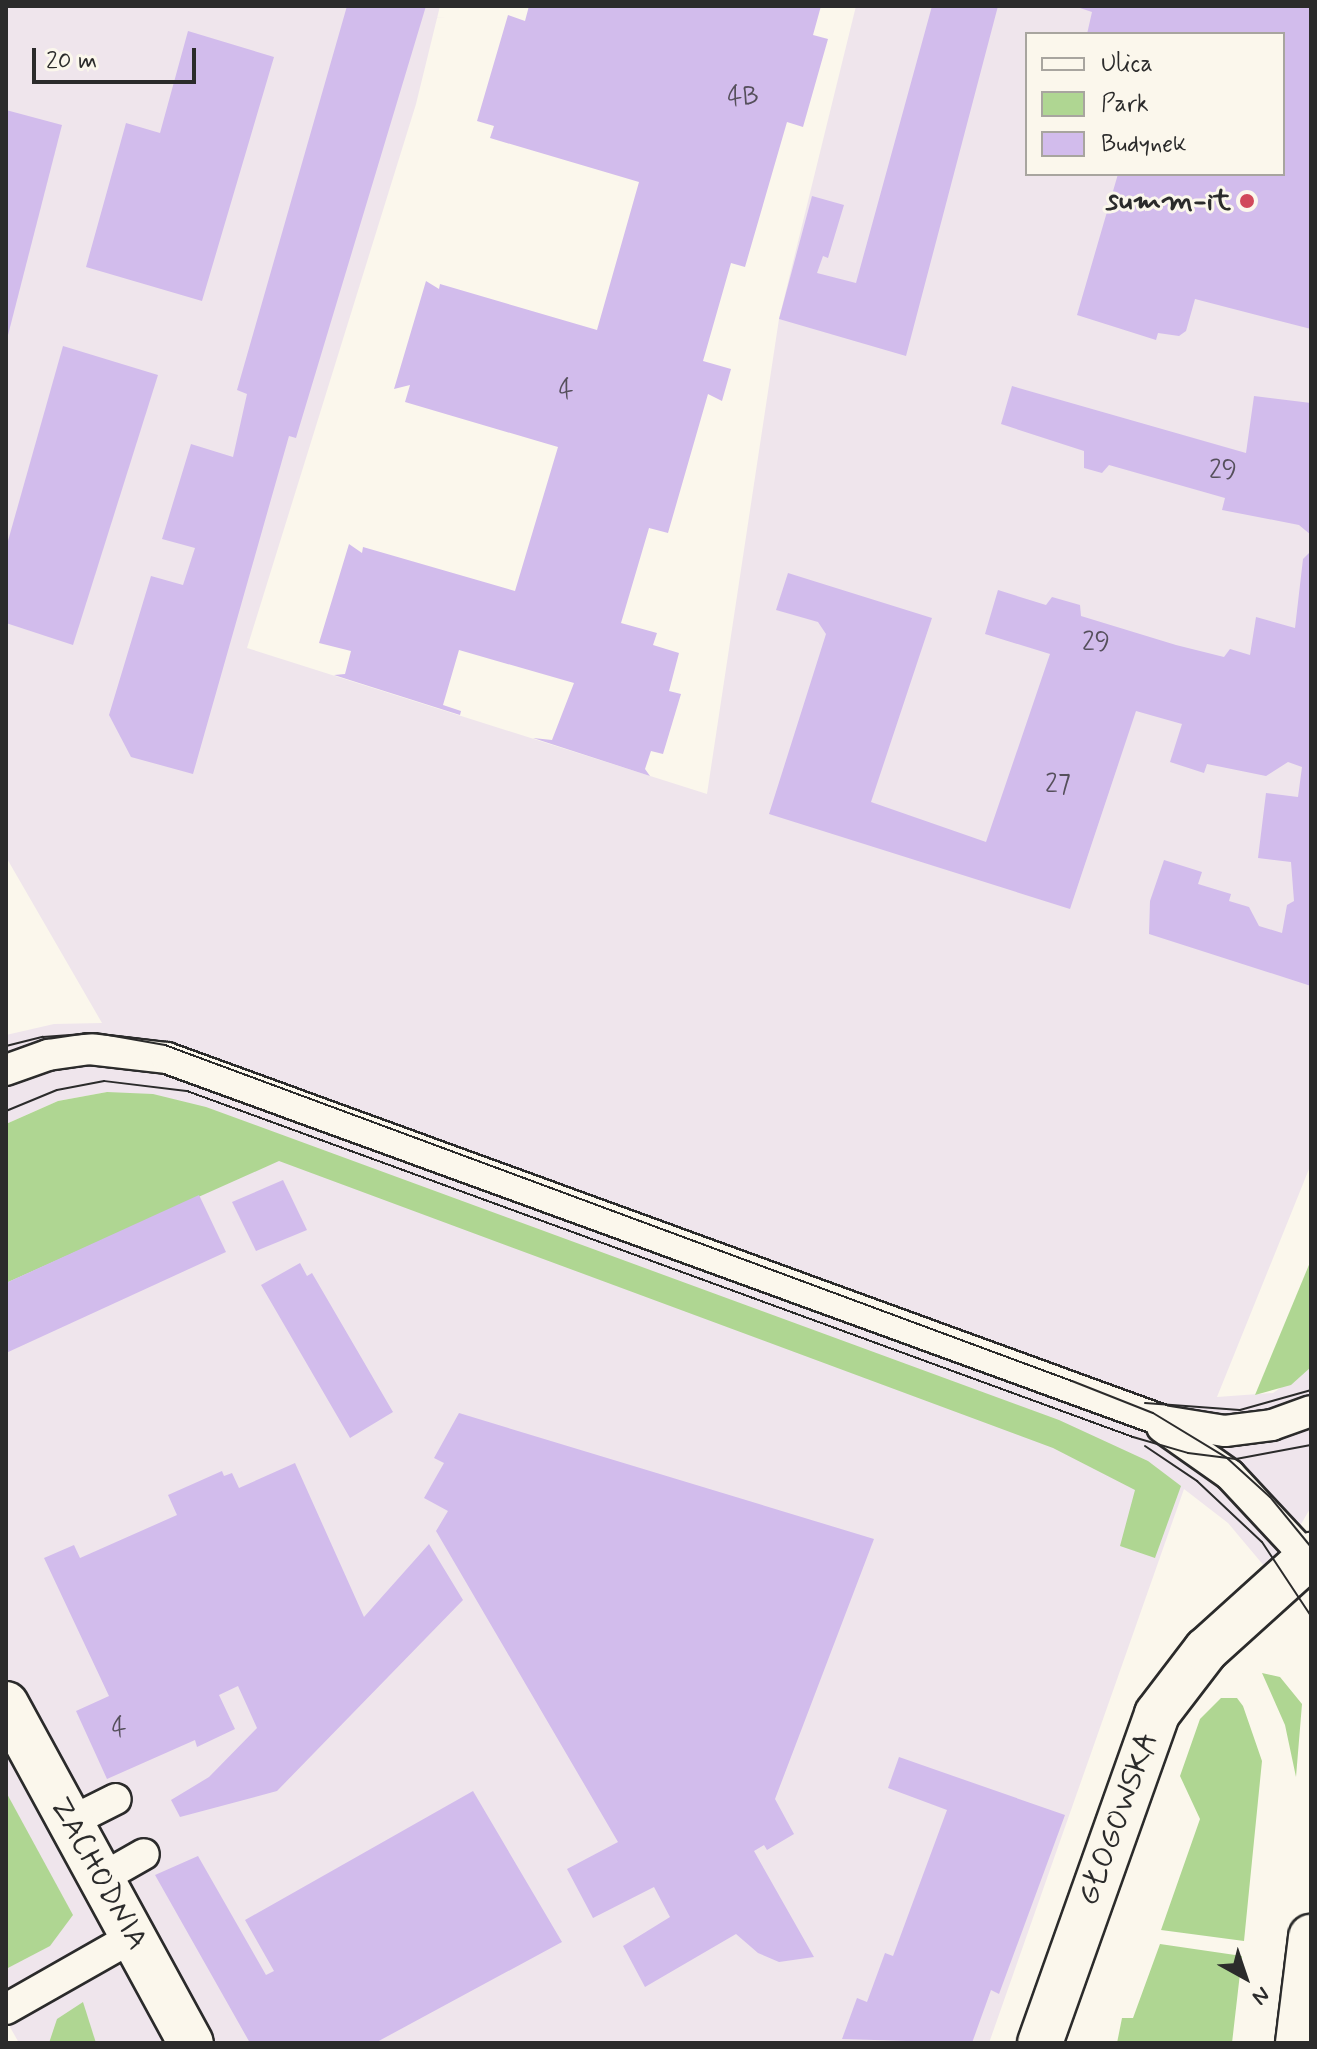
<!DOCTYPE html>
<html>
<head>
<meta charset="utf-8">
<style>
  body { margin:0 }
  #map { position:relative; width:1317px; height:2049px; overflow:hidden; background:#fbf7ec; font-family:Mynerve,sans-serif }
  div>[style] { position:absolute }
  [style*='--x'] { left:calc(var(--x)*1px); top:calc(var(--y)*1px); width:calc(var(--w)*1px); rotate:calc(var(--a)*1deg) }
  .built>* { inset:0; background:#efe5ec }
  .green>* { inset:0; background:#afd692 }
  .building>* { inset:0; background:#d2bcec }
  .roads { filter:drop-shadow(2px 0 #2b2b2b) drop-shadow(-2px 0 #2b2b2b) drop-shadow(0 2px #2b2b2b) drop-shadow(0 -2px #2b2b2b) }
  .lane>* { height:30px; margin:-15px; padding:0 15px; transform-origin:15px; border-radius:15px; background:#fbf7ec }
  .street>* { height:44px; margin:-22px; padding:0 22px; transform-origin:22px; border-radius:22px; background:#fbf7ec }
  .secondary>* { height:44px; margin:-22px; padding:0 22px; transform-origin:22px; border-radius:22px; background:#fbf7ec }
  .tram>* { height:2px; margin:-1px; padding:0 1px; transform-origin:1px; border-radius:1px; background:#2b2b2b }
  .dots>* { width:22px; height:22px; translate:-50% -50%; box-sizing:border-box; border:4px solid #fbf7ec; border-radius:50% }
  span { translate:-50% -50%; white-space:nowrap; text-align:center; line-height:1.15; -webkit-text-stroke:6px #fbf7ec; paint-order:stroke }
  .number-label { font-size:26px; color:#554f5b }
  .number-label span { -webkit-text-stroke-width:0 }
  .poi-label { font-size:30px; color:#2b2b2b; font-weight:700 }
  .right { translate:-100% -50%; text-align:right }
  .street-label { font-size:30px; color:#2b2b2b }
  .frame { position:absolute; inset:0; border:8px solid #2b2b2b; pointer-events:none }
  .legend { position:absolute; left:1025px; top:32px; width:260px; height:144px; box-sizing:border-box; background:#fbf7ec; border:2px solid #a8a59f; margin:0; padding:10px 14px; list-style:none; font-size:24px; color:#2b2b2b }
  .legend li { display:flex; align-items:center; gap:16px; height:40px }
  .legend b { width:40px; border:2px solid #a8a59f }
  .north { position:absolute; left:1205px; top:1937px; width:80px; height:80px; -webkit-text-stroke:6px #fbf7ec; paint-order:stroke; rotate:140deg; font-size:22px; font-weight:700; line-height:32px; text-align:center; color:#2b2b2b }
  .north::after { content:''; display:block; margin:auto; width:28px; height:36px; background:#2b2b2b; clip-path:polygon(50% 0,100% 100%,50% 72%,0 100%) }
  .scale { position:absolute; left:32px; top:48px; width:164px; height:36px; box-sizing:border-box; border:4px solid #2b2b2b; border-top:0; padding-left:10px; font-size:24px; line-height:28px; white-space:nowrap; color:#2b2b2b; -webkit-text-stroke:6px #fbf7ec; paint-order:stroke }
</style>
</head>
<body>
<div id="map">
  <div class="built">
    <i style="clip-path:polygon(evenodd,6px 6px,440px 6px,416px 104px,247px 648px,707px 794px,779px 319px,856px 6px,1311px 6px,1311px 1164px,1217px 1397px,1273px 1393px,1311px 1367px,1311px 1507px,1289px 1545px,1265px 1567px,1228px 1523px,1184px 1489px,989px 2043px,19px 2043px,6px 2020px,6px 1259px,107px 1092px,58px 1101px,6px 1124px,6px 1035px,54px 1024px,102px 1023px,6px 857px,6px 6px,1027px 34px,1283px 34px,1283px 174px,1027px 174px,1027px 34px)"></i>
  </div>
  <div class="green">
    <i style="clip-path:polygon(107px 1092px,153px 1094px,206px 1107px,1059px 1420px,1148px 1461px,1181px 1486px,1155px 1558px,1120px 1546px,1135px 1490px,1053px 1448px,279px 1161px,6px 1283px,6px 1124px,58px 1101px)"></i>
    <i style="clip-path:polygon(1311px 1260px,1311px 1367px,1291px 1385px,1255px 1395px)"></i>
    <i style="clip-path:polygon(1262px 1673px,1280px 1677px,1302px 1704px,1296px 1777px,1285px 1725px)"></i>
    <i style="clip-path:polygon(1221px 1698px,1237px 1698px,1243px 1706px,1262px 1761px,1244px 1941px,1161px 1930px,1200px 1819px,1180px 1776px,1200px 1719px)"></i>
    <i style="clip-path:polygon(6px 1792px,73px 1915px,50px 1946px,6px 1969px)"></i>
    <i style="clip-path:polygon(1160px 1944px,1242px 1956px,1232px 2043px,1117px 2043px,1122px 2018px,1133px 2018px)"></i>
    <i style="clip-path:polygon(83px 2002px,96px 2043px,49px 2043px,57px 2019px)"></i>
  </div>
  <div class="building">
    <i style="clip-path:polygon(347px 6px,426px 6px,296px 438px,289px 436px,193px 774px,131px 757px,109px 715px,151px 576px,183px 585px,195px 548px,162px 539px,191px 444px,233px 457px,247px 394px,237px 390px)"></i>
    <i style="clip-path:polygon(529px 6px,821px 6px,813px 35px,828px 39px,803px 127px,787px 122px,745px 267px,731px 263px,703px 361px,731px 369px,722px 401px,708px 394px,668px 533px,649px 528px,621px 623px,657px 633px,653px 645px,679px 653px,669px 691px,681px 694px,663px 754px,651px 751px,645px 769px,650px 776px,533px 738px,552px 740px,574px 683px,459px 650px,443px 705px,461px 711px,460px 715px,334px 675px,345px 674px,351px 651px,319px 643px,349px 544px,362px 553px,363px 547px,515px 591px,558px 447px,405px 402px,410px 385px,394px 389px,426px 281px,439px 289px,440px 284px,597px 330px,639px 182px,490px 138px,494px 126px,477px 121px,508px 15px,525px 21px)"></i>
    <i style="clip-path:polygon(932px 6px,998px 6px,906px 356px,779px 319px,812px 196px,844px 205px,828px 258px,823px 256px,817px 273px,856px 283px)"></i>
    <i style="clip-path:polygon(1074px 6px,1311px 6px,1311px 329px,1195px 299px,1186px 331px,1179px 336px,1158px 333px,1156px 340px,1077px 315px,1118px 174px,1283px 174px,1283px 34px,1087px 34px,1092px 12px)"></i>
    <i style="clip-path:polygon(188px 31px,274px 57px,202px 301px,86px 267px,126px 123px,160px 133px)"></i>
    <i style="clip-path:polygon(6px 110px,62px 125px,7px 339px,6px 339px)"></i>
    <i style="clip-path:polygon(63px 346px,158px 375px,73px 645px,6px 623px,6px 548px)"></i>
    <i style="clip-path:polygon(1012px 386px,1246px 453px,1254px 396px,1311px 403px,1311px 535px,1299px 525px,1222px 510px,1225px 498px,1109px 465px,1102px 473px,1084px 468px,1084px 451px,1001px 424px)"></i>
    <i style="clip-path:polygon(1311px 551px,1311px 986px,1149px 934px,1150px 901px,1164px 860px,1202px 872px,1198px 884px,1231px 894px,1229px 901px,1249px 907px,1259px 926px,1282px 933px,1287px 905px,1294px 901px,1291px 862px,1258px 858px,1266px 793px,1298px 797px,1302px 767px,1288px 762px,1266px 776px,1207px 764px,1204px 773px,1170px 762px,1182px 724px,1136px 711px,1070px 909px,769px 814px,826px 634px,818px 622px,776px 610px,788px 573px,932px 618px,871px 802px,986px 842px,1050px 654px,985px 634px,998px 590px,1046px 605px,1052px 597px,1080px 605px,1081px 616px,1176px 645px,1224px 657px,1230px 649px,1250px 655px,1256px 617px,1295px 628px,1303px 559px)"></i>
    <i style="clip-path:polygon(283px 1180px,307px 1230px,256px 1251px,232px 1202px)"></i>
    <i style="clip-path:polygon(199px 1195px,226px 1252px,6px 1353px,6px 1283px)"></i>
    <i style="clip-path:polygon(300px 1263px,307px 1276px,312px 1273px,393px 1412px,350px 1438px,261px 1285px)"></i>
    <i style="clip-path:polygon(459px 1413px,874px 1539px,775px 1799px,794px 1834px,767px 1850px,764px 1845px,754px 1851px,814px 1957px,779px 1962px,758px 1953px,736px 1934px,645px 1987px,623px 1946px,670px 1917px,654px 1887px,593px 1918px,567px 1869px,618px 1842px,436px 1531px,448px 1511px,424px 1498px,444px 1463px,434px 1458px)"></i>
    <i style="clip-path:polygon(295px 1463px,364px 1617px,429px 1544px,463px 1600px,277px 1791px,180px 1817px,171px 1800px,209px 1777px,257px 1728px,238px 1686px,219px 1695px,235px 1729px,197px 1747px,195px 1740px,107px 1779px,76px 1711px,109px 1696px,44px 1558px,74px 1545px,80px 1558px,177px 1515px,168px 1495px,222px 1471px,224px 1476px,232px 1473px,239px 1488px)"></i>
    <i style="clip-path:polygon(899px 1757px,1065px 1815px,999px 1994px,991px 1990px,972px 2043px,842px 2039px,857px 1998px,867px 2002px,885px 1953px,893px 1956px,947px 1810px,888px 1788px)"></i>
    <i style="clip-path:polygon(473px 1791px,562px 1942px,375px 2043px,250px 2043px,155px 1875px,198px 1856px,266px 1975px,274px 1971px,245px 1920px)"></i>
  </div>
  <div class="roads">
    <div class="lane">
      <i style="--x:6;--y:1070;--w:45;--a:-19.7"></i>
      <i style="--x:48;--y:1055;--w:41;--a:-8.3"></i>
      <i style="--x:89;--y:1049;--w:79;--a:6.6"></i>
      <i style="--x:167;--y:1058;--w:1060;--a:20.02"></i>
      <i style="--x:1163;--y:1421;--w:63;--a:9.2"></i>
      <i style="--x:1225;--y:1431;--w:47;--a:-7.3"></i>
      <i style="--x:1272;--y:1425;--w:41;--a:-19.7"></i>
      <i style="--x:1162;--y:1427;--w:83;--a:35.2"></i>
      <i style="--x:1230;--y:1475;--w:119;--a:47"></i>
      <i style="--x:70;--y:1822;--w:51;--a:-26.6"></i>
      <i style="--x:102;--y:1878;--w:48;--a:-29.7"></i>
      <i style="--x:6;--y:2009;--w:146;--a:-29.6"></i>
    </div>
    <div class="street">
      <i style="--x:6;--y:1704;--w:386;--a:61.4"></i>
      <i style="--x:1040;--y:2043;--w:349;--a:-70.4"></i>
      <i style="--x:1157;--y:1714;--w:81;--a:-52.6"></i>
      <i style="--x:1206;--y:1650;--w:142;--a:-42.1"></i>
    </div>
    <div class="secondary">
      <i style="--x:1298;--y:2043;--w:107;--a:-83"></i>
    </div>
  </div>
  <div class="tram">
    <i style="--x:6;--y:1046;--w:38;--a:-14"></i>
    <i style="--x:43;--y:1037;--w:54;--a:-4.2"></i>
    <i style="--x:97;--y:1033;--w:69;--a:10"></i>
    <i style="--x:165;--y:1045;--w:967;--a:20.33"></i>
    <i style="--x:1072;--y:1381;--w:87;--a:21.6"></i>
    <i style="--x:1153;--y:1413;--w:87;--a:31.3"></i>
    <i style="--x:1227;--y:1458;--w:58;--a:42.2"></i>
    <i style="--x:1270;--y:1497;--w:65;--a:50.6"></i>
    <i style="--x:6;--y:1111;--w:55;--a:-22.4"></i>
    <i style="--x:57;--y:1090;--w:48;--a:-10.8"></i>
    <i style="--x:104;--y:1081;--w:84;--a:6.9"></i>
    <i style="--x:187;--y:1091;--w:1007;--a:20.09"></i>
    <i style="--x:1133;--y:1437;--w:57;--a:16.2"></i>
    <i style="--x:1188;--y:1453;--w:48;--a:7.1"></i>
    <i style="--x:1236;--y:1459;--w:76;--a:-10.6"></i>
    <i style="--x:1145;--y:1403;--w:95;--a:4.2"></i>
    <i style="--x:1240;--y:1410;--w:74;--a:-15.7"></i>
    <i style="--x:1145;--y:1446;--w:63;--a:33.9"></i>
    <i style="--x:1197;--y:1481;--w:89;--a:43.2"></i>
    <i style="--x:1262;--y:1542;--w:89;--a:56.5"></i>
  </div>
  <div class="dots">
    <i style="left:1247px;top:201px;background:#d1495b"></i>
  </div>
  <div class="number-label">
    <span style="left:743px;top:99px">4B</span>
    <span style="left:566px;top:392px">4</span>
    <span style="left:1223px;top:472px">29</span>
    <span style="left:1096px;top:644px">29</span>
    <span style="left:1058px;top:786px">27</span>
    <span style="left:119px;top:1730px">4</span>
  </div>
  <div class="poi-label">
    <span class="right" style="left:1231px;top:201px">summ-it</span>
  </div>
  <div class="street-label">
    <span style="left:1119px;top:1819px;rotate:-70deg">GŁOGOWSKA</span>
    <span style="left:98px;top:1874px;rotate:61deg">ZACHODNIA</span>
  </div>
  <div class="frame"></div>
  <ul class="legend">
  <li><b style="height:10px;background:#fbf7ec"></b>Ulica</li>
  <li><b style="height:22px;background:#afd692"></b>Park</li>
  <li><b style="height:22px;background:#d2bcec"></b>Budynek</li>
  </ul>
  <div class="north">N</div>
  <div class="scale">20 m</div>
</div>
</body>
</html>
